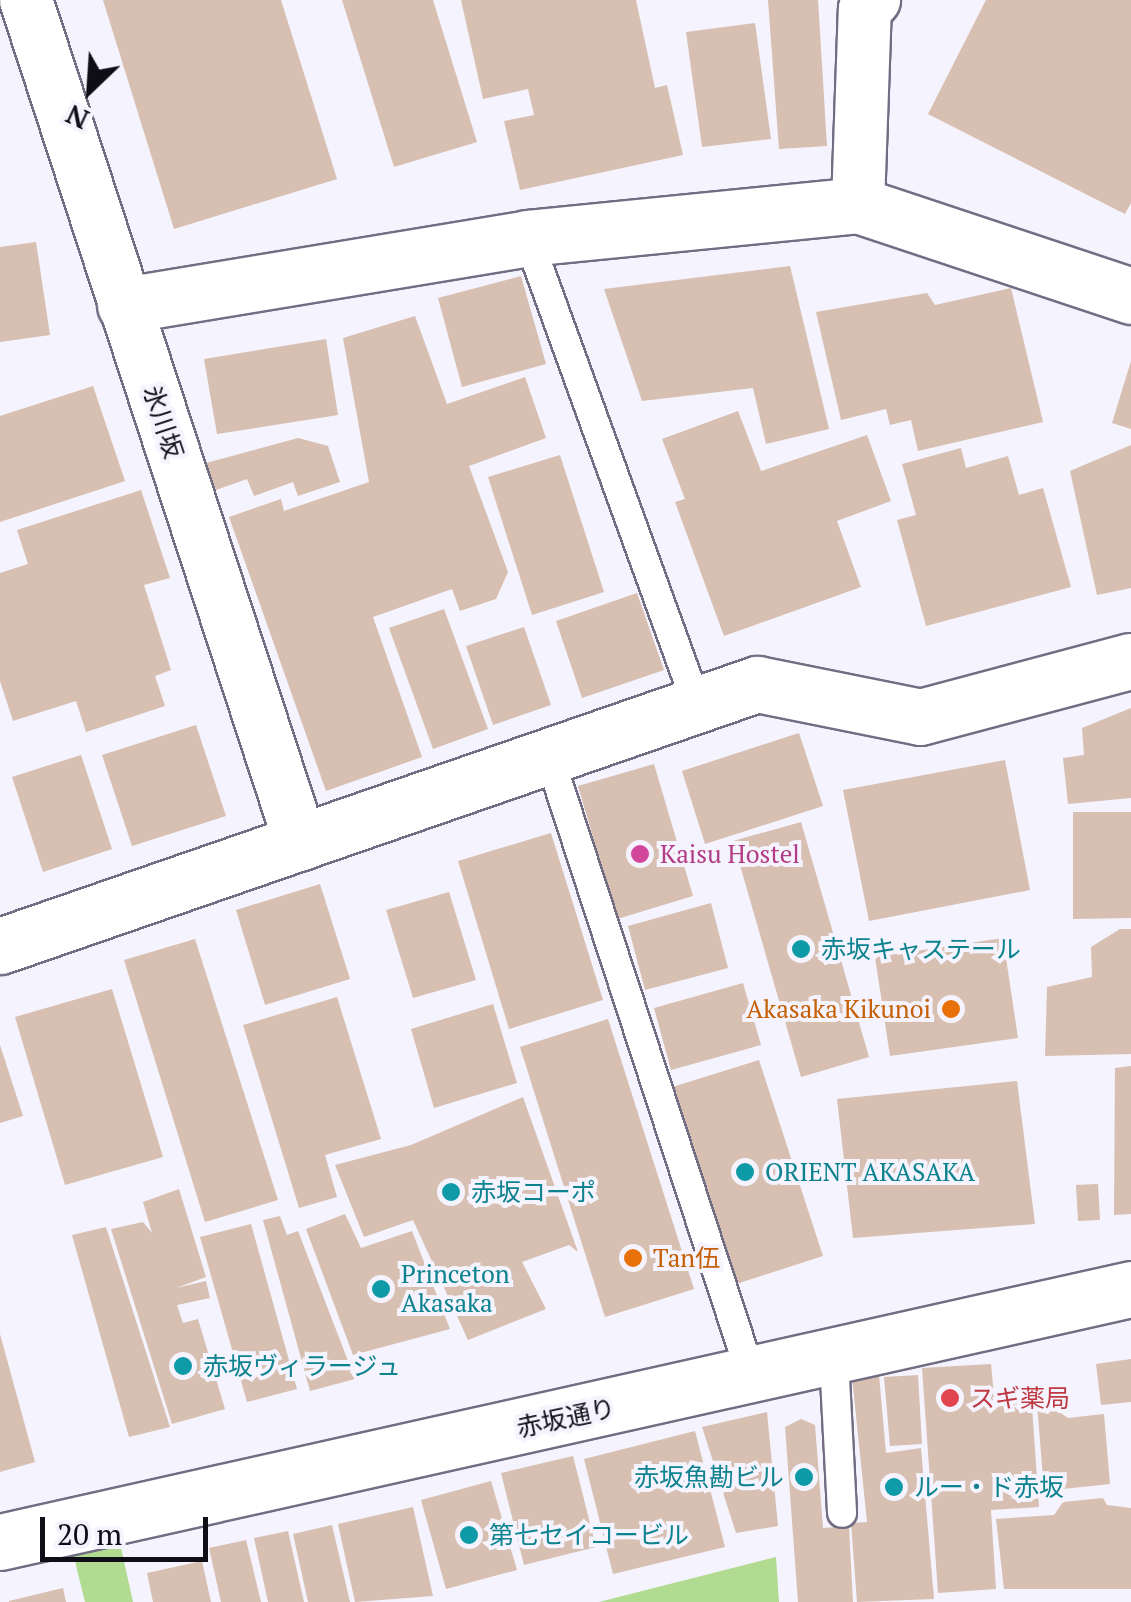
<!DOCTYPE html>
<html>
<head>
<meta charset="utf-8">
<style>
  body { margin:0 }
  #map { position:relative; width:1131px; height:1602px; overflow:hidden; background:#f5f3fd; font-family:"PT Serif","Noto Sans JP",serif }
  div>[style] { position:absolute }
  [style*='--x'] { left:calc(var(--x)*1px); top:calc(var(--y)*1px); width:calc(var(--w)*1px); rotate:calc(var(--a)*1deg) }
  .green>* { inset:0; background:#b0db91 }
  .building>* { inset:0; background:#d7bfb1 }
  .roads { filter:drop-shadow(2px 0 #726d83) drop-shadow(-2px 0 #726d83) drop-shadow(0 2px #726d83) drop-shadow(0 -2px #726d83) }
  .lane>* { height:28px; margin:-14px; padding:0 14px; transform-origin:14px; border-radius:14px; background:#fff }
  .street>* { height:52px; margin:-26px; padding:0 26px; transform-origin:26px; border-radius:26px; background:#fff }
  .secondary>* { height:55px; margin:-27.5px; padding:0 27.5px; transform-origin:27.5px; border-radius:27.5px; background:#fff }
  .dots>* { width:28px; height:28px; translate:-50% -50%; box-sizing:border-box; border:5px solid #f5f3fd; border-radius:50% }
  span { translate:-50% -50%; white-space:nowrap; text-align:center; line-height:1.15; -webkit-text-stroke:8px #f5f3fd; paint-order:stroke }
  .street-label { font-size:25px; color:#0f0d15 }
  .hotel-label { font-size:25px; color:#b23c85 }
  .left { translate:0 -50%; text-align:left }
  .culture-label { font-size:25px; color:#0d838f }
  .right { translate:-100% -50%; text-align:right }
  .food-label { font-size:25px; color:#c56008 }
  .health-label { font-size:25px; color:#be3a42 }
  .north { position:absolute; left:40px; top:40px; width:100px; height:100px; -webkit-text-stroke:8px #f5f3fd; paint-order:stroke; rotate:205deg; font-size:28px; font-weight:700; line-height:40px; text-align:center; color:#0f0d15 }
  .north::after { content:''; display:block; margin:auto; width:35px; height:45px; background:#0f0d15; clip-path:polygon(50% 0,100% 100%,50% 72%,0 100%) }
  .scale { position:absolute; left:40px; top:1517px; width:168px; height:45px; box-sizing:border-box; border:5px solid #0f0d15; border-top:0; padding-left:12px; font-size:30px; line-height:35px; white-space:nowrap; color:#0f0d15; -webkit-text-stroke:8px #f5f3fd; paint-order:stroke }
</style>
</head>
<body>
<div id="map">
  <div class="green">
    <i style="clip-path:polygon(118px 1534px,133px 1602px,85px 1602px,71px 1545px)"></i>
    <i style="clip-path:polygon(776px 1557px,779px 1602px,599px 1602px)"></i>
  </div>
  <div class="building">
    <i style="clip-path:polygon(103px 0,281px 0,337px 179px,174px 229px)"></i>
    <i style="clip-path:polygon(342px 0,433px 0,477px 142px,394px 167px)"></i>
    <i style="clip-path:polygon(461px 0,636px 0,655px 88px,667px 85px,683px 155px,520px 190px,504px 121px,534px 115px,528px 89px,483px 99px)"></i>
    <i style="clip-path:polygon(768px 0,818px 0,827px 146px,779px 149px)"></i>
    <i style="clip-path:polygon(986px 0,1131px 0,1131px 203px,1125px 214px,928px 114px)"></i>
    <i style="clip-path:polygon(755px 23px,771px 139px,702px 147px,686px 32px)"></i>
    <i style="clip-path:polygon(36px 242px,50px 335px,0 342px,0 247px)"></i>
    <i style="clip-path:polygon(790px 266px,829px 429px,766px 444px,753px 388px,642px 401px,604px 289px)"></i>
    <i style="clip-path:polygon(521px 276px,546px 364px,462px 387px,438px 298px)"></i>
    <i style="clip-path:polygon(1011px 288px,1043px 422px,918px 451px,911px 420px,890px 425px,886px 409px,841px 420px,816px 312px,927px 293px,935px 305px)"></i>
    <i style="clip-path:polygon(415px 316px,447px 404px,525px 377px,546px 438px,469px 466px,508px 572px,496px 599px,460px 611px,452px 589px,373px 617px,422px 757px,326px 791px,229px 517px,281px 499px,284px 511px,369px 482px,343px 338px)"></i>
    <i style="clip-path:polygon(326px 339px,338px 415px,217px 434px,204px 359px)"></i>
    <i style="clip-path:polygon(1131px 361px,1131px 429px,1112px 423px)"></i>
    <i style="clip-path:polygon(93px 386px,125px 481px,0 522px,0 416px)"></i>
    <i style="clip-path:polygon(738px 411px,761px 471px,867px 435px,891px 501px,837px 521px,861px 587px,724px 636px,675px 502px,685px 499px,662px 439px)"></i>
    <i style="clip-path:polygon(298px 438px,328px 446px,340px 482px,298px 496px,293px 482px,254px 496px,247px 479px,216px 490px,206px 463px)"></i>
    <i style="clip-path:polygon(1131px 445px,1131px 588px,1097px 595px,1070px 471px)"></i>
    <i style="clip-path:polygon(961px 448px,966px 468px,1008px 456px,1019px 495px,1043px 488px,1071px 587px,926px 626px,897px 520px,916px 515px,902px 464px)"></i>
    <i style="clip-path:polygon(560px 455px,604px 592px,532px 615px,488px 477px)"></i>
    <i style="clip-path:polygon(141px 490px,170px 578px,144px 585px,171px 670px,155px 676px,165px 706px,86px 732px,76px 701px,13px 721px,0 681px,0 573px,28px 564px,17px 530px)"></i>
    <i style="clip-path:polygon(637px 593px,664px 670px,582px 698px,556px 621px)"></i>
    <i style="clip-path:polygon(444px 609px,488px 729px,433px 749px,389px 628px)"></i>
    <i style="clip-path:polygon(524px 627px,551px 705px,493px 725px,466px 646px)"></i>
    <i style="clip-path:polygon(1131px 708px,1131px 798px,1068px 804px,1063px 758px,1084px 755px,1082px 728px)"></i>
    <i style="clip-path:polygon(196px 725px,226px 816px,132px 846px,102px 755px)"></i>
    <i style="clip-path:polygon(799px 733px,823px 806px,705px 844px,682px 771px)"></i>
    <i style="clip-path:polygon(81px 755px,112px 849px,43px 872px,12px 777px)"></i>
    <i style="clip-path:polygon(1005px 760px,1030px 890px,869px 921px,843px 790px)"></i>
    <i style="clip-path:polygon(654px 764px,693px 896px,617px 919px,578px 786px)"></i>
    <i style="clip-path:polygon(1073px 812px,1131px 812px,1131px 918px,1073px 919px)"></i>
    <i style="clip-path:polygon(801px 822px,869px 1057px,801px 1077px,733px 841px)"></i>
    <i style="clip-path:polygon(551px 833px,603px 1000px,509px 1029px,458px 861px)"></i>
    <i style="clip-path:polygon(320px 884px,350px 979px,265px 1005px,236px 910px)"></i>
    <i style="clip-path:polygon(449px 892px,476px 980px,413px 998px,386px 910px)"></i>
    <i style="clip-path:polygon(711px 903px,728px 968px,645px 990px,628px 926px)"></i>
    <i style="clip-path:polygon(1120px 929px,1131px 929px,1131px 1054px,1045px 1056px,1047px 987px,1092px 977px,1091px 947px)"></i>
    <i style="clip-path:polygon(1003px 938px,1018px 1038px,890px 1056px,875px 957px)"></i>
    <i style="clip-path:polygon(195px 939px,278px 1200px,205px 1222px,124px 960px)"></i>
    <i style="clip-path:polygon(743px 983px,761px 1045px,671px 1070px,654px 1008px)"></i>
    <i style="clip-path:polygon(112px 989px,163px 1157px,65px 1185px,15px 1017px)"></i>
    <i style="clip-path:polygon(337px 997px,381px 1139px,325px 1155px,337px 1197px,299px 1208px,243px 1025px)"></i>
    <i style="clip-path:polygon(493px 1004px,517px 1083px,434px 1108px,411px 1029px)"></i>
    <i style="clip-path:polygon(608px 1019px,694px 1289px,605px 1317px,520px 1047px)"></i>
    <i style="clip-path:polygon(0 1045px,23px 1116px,0 1123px)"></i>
    <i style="clip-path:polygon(759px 1060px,823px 1256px,736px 1284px,728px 1280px,666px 1089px)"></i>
    <i style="clip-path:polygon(1131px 1066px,1131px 1214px,1114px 1215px,1115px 1068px)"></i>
    <i style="clip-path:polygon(1017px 1081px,1035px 1224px,853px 1238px,837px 1099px)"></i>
    <i style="clip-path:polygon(523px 1097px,578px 1252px,569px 1245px,522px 1262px,546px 1309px,468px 1340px,413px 1220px,364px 1237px,335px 1165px,411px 1145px)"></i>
    <i style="clip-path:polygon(1098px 1184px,1100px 1220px,1078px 1221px,1076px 1185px)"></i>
    <i style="clip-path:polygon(179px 1189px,206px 1277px,176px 1288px,206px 1281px,210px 1298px,177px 1305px,183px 1323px,198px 1319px,225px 1409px,172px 1424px,111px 1229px,143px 1222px,152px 1233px,143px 1202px)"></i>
    <i style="clip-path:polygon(345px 1214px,361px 1248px,412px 1231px,450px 1329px,353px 1355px,306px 1229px)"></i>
    <i style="clip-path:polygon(280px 1216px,287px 1235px,298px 1231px,355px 1379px,310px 1391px,263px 1220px)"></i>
    <i style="clip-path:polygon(251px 1224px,297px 1389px,247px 1402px,200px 1237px)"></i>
    <i style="clip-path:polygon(106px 1227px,170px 1427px,129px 1437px,72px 1235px)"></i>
    <i style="clip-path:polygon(0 1334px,35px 1462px,0 1472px)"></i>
    <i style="clip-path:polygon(1131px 1359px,1131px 1402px,1101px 1405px,1096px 1364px)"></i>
    <i style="clip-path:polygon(991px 1364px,994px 1395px,1031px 1392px,1039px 1507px,991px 1510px,996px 1589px,938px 1593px,922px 1368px)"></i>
    <i style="clip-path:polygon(879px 1375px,886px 1453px,921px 1448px,934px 1599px,857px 1602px,851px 1523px,867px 1522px,852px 1377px)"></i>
    <i style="clip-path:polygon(918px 1375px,922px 1444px,890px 1446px,884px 1377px)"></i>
    <i style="clip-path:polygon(1046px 1403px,1068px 1418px,1104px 1414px,1110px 1484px,1044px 1491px,1037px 1404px)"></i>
    <i style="clip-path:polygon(767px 1412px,778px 1526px,736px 1533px,702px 1427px)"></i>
    <i style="clip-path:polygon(801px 1419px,815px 1425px,823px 1528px,849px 1526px,853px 1602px,798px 1602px,785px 1427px)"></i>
    <i style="clip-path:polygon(695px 1431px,725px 1547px,613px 1574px,584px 1459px)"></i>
    <i style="clip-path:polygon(573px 1456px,596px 1547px,524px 1565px,501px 1473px)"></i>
    <i style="clip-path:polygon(491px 1481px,517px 1570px,446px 1589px,421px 1500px)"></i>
    <i style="clip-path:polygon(1103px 1498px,1107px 1505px,1131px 1508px,1131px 1589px,1004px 1589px,996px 1519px,1054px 1515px,1063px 1502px)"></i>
    <i style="clip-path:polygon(413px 1507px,433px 1596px,355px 1602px,338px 1524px)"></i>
    <i style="clip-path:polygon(332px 1525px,350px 1602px,308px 1602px,293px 1534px)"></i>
    <i style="clip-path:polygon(288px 1531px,304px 1602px,268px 1602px,254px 1538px)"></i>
    <i style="clip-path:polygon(246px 1540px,261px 1602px,221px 1602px,209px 1548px)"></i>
    <i style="clip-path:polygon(202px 1561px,211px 1602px,153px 1602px,147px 1573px)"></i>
    <i style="clip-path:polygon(63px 1588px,66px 1602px,9px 1602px,9px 1601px)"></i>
  </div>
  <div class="roads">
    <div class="lane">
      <i style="--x:528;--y:238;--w:497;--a:70.1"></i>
      <i style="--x:550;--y:759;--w:651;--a:71.93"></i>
      <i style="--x:834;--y:1359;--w:154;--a:87"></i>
    </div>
    <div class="street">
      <i style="--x:26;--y:0;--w:888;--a:71.95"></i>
      <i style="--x:858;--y:205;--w:196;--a:-88"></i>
      <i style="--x:865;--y:9;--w:13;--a:-45"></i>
    </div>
    <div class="secondary">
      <i style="--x:125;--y:305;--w:409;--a:-9.4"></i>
      <i style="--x:528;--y:238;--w:332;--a:-5.7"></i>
      <i style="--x:858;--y:205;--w:288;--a:18.4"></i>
      <i style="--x:0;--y:946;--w:801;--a:-19.09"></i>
      <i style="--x:757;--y:684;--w:166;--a:11.4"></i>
      <i style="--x:920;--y:717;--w:218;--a:-14.9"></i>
      <i style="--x:0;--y:1542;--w:1159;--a:-12.61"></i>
    </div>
  </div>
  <div class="dots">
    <i style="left:640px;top:854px;background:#d1479c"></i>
    <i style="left:801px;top:949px;background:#0f9aa8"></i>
    <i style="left:951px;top:1009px;background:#e8710a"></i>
    <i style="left:745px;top:1172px;background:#0f9aa8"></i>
    <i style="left:451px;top:1192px;background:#0f9aa8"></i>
    <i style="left:633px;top:1258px;background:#e8710a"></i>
    <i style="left:381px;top:1289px;background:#0f9aa8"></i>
    <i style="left:183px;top:1366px;background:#0f9aa8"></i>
    <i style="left:950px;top:1398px;background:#e0444e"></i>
    <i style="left:804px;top:1477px;background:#0f9aa8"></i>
    <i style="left:894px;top:1487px;background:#0f9aa8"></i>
    <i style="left:469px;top:1535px;background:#0f9aa8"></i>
  </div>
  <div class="street-label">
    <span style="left:163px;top:422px;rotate:72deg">氷川坂</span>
    <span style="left:566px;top:1418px;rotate:-12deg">赤坂通り</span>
  </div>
  <div class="hotel-label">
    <span class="left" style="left:660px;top:854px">Kaisu Hostel</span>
  </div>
  <div class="culture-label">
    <span class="left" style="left:821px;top:949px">赤坂キャステール</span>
    <span class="left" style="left:765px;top:1172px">ORIENT AKASAKA</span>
    <span class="left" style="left:471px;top:1192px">赤坂コーポ</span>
    <span class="left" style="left:401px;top:1289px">Princeton<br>Akasaka</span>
    <span class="left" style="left:203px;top:1366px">赤坂ヴィラージュ</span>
    <span class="right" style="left:784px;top:1477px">赤坂魚勘ビル</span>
    <span class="left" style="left:914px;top:1487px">ルー・ド赤坂</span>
    <span class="left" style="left:489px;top:1535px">第七セイコービル</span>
  </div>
  <div class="food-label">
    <span class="right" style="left:931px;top:1009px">Akasaka Kikunoi</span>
    <span class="left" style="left:653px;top:1258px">Tan伍</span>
  </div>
  <div class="health-label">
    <span class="left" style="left:970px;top:1398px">スギ薬局</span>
  </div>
  <div class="north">N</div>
  <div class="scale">20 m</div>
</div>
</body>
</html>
